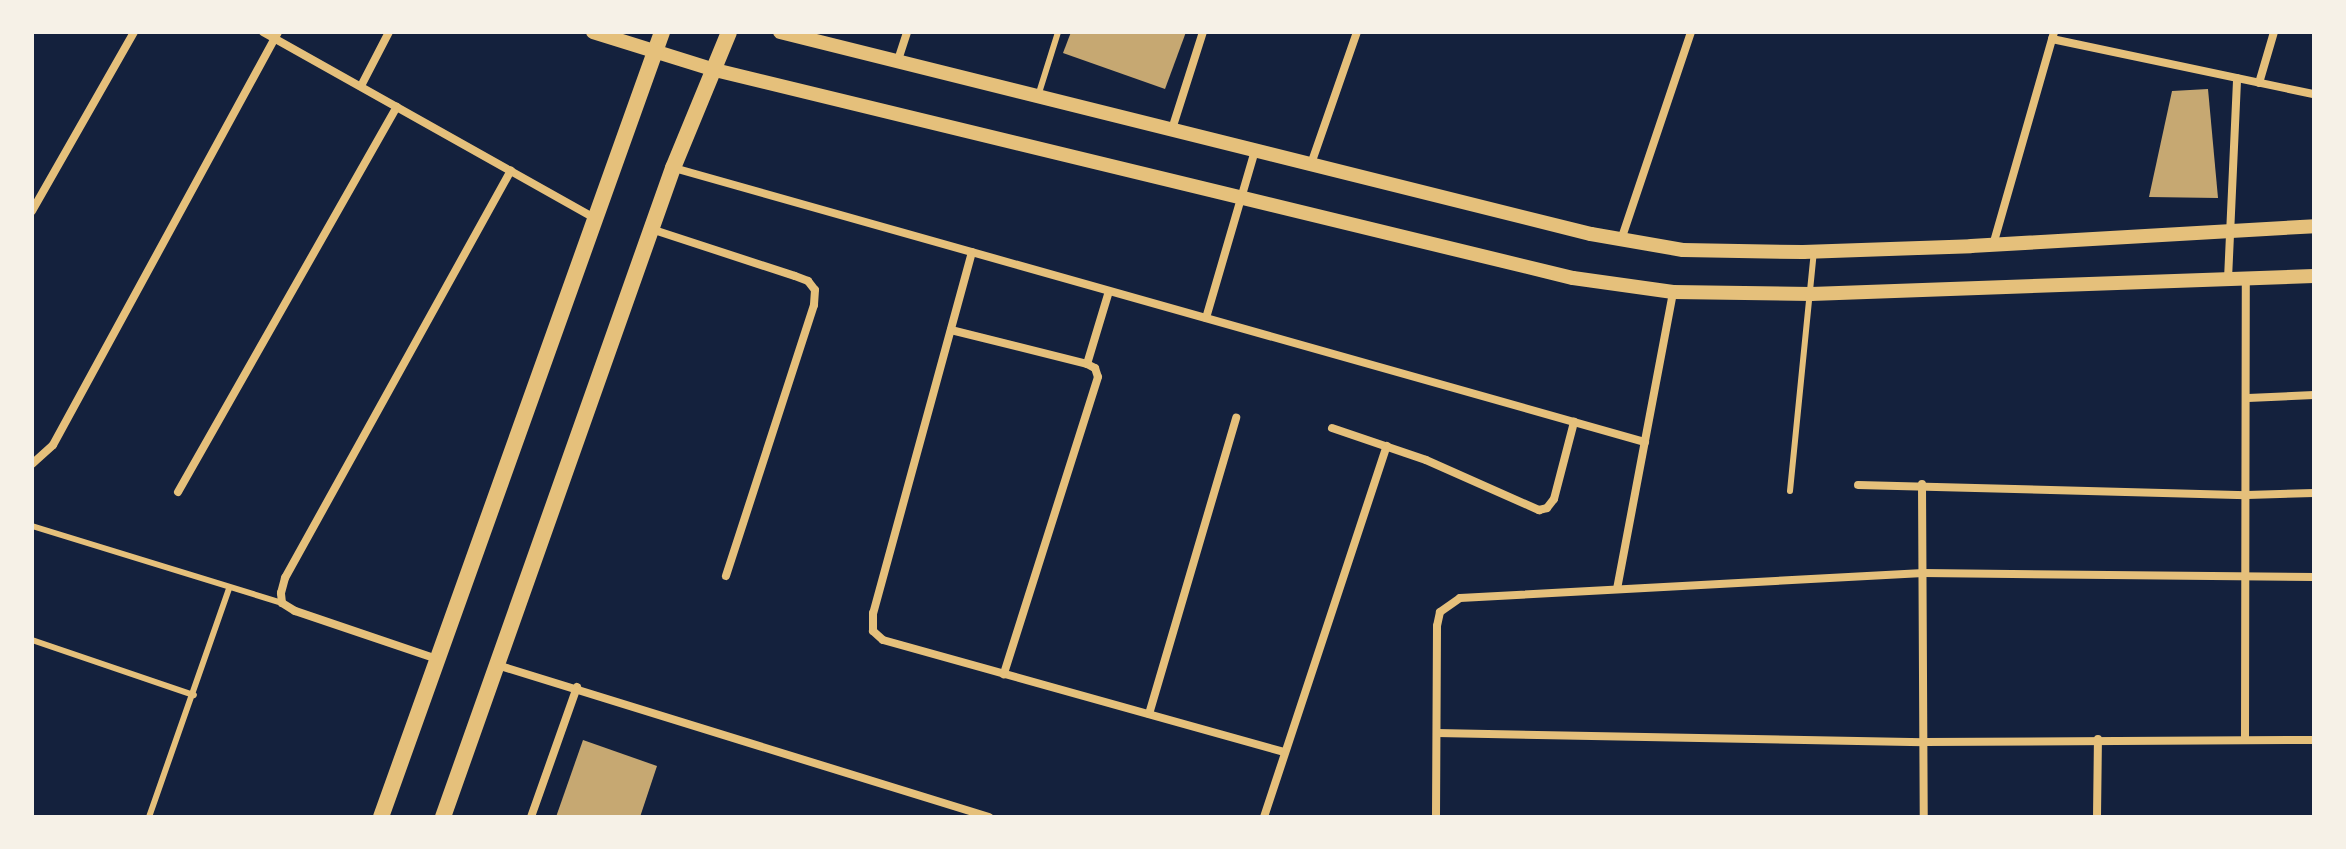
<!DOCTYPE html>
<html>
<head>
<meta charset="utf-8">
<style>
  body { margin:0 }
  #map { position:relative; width:2346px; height:849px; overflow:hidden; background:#14213d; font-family:Bitter,serif }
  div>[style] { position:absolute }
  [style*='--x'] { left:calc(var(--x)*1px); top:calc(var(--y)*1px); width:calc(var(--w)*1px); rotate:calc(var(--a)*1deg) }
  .building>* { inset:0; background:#c6a872 }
  .service>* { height:6px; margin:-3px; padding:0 3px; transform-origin:3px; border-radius:3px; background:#e5c07b }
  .minor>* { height:8px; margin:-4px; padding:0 4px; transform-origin:4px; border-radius:4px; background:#e5c07b }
  .tertiary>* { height:14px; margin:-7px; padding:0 7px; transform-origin:7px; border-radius:7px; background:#e5c07b }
  .secondary>* { height:16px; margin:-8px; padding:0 8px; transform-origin:8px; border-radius:8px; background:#e5c07b }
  span { translate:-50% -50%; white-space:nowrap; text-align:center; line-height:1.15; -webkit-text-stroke:6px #f6f1e7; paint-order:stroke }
  .frame { position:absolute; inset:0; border:34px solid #f6f1e7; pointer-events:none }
</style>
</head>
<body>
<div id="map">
  <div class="building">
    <i style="clip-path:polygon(1071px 32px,1186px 32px,1165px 89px,1063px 53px)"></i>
    <i style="clip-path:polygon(2208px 89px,2218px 198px,2149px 197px,2172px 91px)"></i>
    <i style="clip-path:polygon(583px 740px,657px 766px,640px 817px,556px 817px)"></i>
  </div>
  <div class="service">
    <i style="--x:1038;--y:96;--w:67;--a:-72.6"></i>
    <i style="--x:1790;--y:491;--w:240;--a:-84.3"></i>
    <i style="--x:32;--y:526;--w:262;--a:17.1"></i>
    <i style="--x:32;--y:640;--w:171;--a:18.8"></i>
    <i style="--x:149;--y:817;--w:243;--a:-70.7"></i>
  </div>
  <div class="minor">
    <i style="--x:263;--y:32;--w:381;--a:29.3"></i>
    <i style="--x:2052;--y:39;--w:268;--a:11.9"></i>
    <i style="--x:898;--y:60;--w:29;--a:-72"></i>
    <i style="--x:2259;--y:83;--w:53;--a:-73.6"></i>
    <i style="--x:361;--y:86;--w:61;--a:-62.6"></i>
    <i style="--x:1172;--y:129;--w:102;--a:-72.3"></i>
    <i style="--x:1311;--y:164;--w:140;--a:-70.8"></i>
    <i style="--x:674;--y:168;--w:1009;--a:15.76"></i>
    <i style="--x:32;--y:211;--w:206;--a:-60.3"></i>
    <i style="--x:651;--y:229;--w:151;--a:18.1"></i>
    <i style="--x:795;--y:276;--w:14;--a:21"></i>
    <i style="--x:808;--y:281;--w:11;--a:52"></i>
    <i style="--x:815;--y:290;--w:15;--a:94"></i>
    <i style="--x:814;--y:305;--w:285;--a:108"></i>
    <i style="--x:1621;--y:240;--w:219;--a:-71.4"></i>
    <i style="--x:1993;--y:245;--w:222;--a:-74"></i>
    <i style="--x:972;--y:252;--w:374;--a:105.3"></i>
    <i style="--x:873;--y:613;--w:18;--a:90"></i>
    <i style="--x:873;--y:631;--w:13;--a:42"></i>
    <i style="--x:883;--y:640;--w:417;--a:15.6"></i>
    <i style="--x:2228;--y:279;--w:201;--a:-87.4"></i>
    <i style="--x:1206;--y:318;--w:175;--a:-73.7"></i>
    <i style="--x:951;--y:330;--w:140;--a:14"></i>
    <i style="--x:1087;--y:364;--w:9;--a:27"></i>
    <i style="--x:1095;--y:368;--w:9;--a:72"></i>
    <i style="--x:1098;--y:377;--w:312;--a:107.6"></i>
    <i style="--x:1087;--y:364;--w:76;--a:-73.2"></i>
    <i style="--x:2248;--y:398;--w:66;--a:-2.6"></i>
    <i style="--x:1332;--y:428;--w:99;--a:18.8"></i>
    <i style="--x:1426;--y:460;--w:124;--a:23.9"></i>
    <i style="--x:1539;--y:510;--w:8;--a:-14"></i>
    <i style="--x:1547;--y:508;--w:11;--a:-52"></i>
    <i style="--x:1554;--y:499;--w:80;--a:-75.4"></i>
    <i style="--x:32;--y:464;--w:28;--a:-42"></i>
    <i style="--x:53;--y:445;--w:470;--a:-61.4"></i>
    <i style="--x:1922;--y:484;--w:333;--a:89.7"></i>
    <i style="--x:1858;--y:485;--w:389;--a:1.5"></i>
    <i style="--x:2247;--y:495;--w:67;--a:-1.7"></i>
    <i style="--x:178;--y:492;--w:443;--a:-60.4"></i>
    <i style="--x:1617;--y:589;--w:302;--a:-79.3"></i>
    <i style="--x:437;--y:659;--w:150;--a:-161.3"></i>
    <i style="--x:295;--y:611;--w:15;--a:-148"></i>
    <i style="--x:282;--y:603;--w:10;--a:-96"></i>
    <i style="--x:281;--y:593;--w:16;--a:-75"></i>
    <i style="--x:285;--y:578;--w:466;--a:-61"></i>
    <i style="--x:497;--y:665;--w:515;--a:17.17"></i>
    <i style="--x:1149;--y:714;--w:309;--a:-73.6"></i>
    <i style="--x:1437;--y:733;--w:487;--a:1.1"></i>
    <i style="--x:1924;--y:742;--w:390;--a:-0.3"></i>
    <i style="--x:2245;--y:740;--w:461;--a:-89.9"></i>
    <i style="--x:531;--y:817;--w:138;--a:-70.5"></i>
    <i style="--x:1264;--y:817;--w:391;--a:-71.7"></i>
    <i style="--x:1436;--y:817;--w:191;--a:-89.7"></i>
    <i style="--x:1437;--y:626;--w:14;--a:-78"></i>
    <i style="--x:1440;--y:612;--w:24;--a:-35"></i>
    <i style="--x:1460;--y:598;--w:464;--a:-3.1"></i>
    <i style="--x:1923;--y:573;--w:391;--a:0.6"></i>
    <i style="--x:2097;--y:817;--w:78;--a:-89.3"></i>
  </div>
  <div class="tertiary">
    <i style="--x:593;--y:32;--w:128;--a:17.3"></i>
    <i style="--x:715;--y:70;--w:883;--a:13.63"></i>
    <i style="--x:1573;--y:278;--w:101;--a:8"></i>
    <i style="--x:1673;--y:292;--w:138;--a:0.8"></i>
    <i style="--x:1811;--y:294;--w:503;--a:-2.05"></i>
    <i style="--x:780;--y:32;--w:836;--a:13.99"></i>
    <i style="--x:1591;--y:234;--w:93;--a:9.9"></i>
    <i style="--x:1683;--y:250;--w:120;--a:1"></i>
    <i style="--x:1803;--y:252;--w:168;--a:-2"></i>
    <i style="--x:1971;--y:246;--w:344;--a:-3.3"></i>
  </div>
  <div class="secondary">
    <i style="--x:381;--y:817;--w:834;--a:-70.3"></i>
    <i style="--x:443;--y:817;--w:689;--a:-70.49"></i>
    <i style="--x:673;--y:168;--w:147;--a:-67.6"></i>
  </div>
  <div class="frame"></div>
</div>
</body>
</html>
